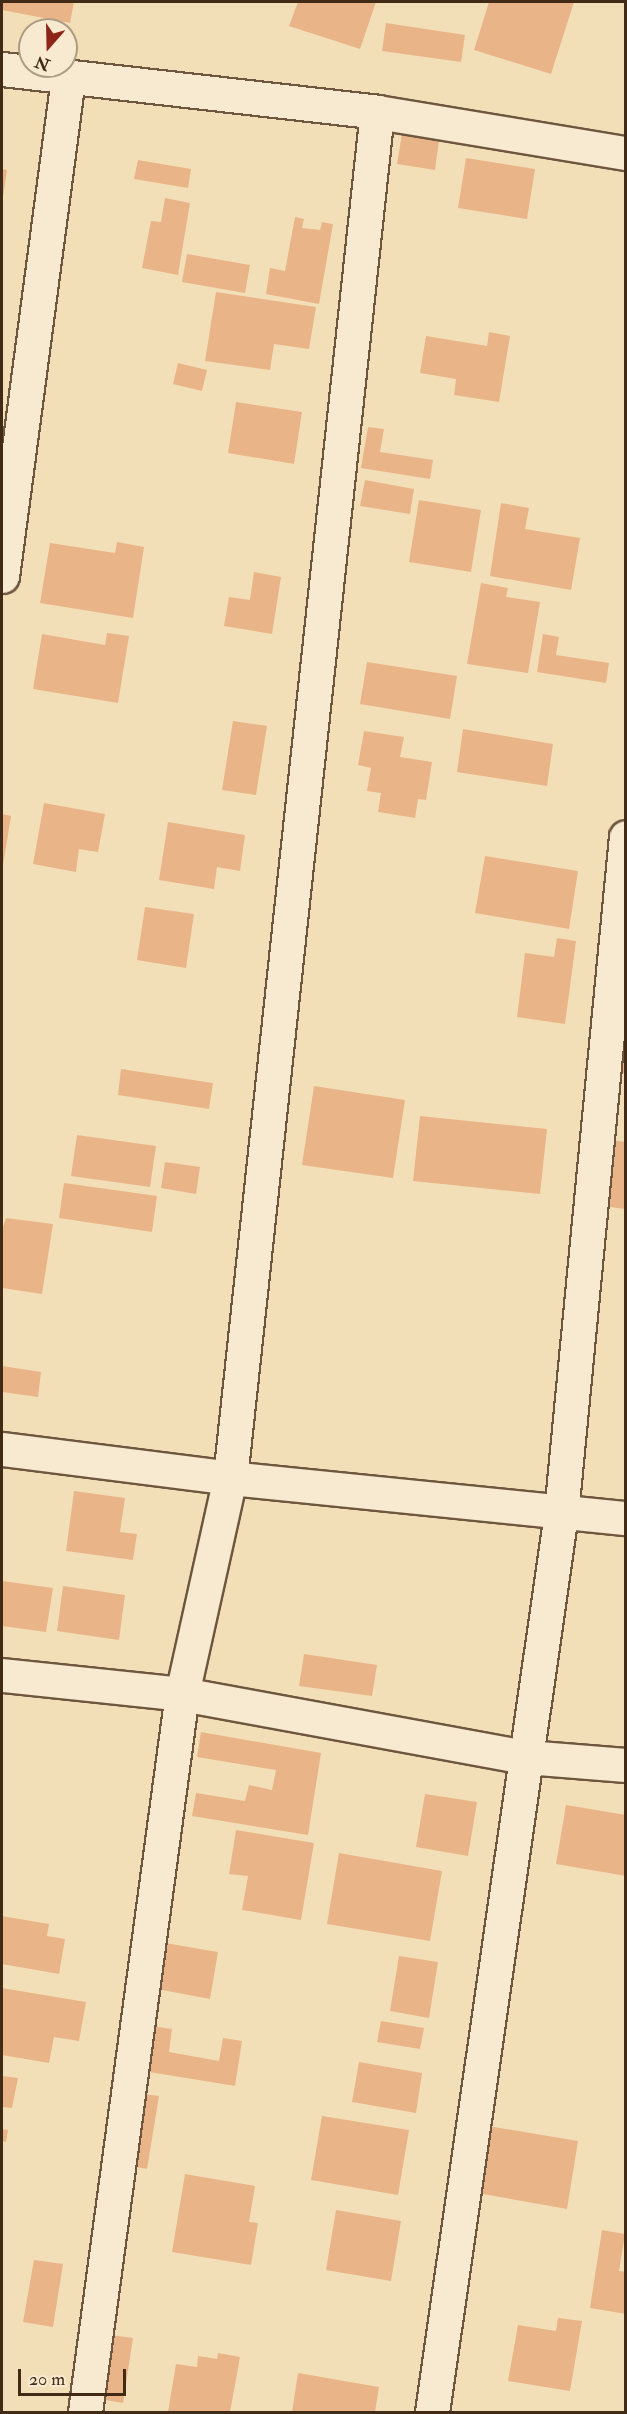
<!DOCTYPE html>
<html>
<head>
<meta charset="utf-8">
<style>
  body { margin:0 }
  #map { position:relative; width:627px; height:2414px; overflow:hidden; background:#f3dfb7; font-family:"IM FELL Double Pica",serif }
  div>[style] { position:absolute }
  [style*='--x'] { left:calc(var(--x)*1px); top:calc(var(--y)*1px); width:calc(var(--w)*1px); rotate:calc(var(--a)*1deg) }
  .building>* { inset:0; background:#eab489 }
  .roads { filter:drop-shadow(2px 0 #6e573e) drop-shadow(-2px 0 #6e573e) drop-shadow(0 2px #6e573e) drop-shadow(0 -2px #6e573e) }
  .street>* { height:33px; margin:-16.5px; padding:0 16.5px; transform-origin:16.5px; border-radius:16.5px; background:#f7ead0 }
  span { translate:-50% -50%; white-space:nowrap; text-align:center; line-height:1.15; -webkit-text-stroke:4.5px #f7ead0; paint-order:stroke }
  .frame { position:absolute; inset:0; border:3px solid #412a16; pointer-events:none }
  .north { position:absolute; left:18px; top:18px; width:60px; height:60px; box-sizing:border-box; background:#f7ead0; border:2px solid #ae9d86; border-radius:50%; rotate:200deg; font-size:16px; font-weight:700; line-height:24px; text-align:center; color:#412a16 }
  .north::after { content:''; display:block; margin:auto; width:21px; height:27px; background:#8f2418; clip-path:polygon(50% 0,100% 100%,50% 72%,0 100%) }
  .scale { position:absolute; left:18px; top:2369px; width:108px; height:27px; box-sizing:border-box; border:3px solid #412a16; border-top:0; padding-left:8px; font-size:18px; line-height:21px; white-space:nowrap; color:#412a16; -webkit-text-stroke:4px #f7ead0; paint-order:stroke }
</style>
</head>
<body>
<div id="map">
  <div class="building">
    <i style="clip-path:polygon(2px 2px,74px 2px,70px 23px,2px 10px)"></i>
    <i style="clip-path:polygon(298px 2px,376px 2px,360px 49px,289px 26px)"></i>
    <i style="clip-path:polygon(489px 2px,574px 2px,551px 74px,474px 50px)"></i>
    <i style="clip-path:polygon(386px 23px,465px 35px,461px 62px,382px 51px)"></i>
    <i style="clip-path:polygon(402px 134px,439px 140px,435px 170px,397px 164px)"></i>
    <i style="clip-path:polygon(466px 158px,535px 169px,527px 219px,458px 208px)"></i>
    <i style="clip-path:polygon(138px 160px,191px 169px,188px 188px,134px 179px)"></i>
    <i style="clip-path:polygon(2px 169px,7px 170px,3px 197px,2px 197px)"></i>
    <i style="clip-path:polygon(165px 198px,190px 203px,178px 275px,142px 268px,151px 221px,161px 222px)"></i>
    <i style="clip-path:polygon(295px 217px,304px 219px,302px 228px,320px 230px,322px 222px,333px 224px,319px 304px,266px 294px,270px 268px,285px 271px)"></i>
    <i style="clip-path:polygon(187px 254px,250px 265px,245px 293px,182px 282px)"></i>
    <i style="clip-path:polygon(216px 292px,316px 307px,309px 349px,274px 344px,270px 370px,205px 361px)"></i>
    <i style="clip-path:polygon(489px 332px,510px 336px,499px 402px,454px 395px,456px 379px,420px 373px,426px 336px,487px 346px)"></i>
    <i style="clip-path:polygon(178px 363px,207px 370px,202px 391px,173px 384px)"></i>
    <i style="clip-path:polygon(236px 402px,302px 412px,294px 464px,228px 453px)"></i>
    <i style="clip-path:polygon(368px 427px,384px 429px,380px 452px,433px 460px,430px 479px,361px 468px)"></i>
    <i style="clip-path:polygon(365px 480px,414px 489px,410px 514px,360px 506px)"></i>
    <i style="clip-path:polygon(419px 500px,481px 510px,471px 572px,409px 562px)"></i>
    <i style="clip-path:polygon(501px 503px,529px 508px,525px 529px,580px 538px,571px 590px,490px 576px)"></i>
    <i style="clip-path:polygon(117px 542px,144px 547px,133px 618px,40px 603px,50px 543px,115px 553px)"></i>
    <i style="clip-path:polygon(254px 572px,281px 577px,272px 634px,224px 626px,229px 597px,250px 600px)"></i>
    <i style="clip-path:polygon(481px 583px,508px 588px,506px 597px,540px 602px,528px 673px,467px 664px)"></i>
    <i style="clip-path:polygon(107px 633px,129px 636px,118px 703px,33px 689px,42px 634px,105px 645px)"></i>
    <i style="clip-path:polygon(543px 634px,559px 637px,556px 655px,609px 663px,606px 683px,537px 672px)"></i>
    <i style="clip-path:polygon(367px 662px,457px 676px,450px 719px,360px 704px)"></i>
    <i style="clip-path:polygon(233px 721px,267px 726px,256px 795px,222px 790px)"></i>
    <i style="clip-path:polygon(463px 729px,553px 744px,547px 786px,457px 772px)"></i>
    <i style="clip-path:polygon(364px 731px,404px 737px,400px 757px,432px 762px,426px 800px,418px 799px,415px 818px,378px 812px,381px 793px,367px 791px,371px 768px,358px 765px)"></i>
    <i style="clip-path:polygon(44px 803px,105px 814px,98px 852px,79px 849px,76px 872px,33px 864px)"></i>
    <i style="clip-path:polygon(2px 814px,11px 816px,3px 865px,2px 865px)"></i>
    <i style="clip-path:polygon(168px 822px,245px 835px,240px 871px,217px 867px,214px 889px,159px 880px)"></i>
    <i style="clip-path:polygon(485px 856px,578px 871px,569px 929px,475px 913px)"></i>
    <i style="clip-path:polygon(145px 907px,194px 914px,186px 968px,137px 960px)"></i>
    <i style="clip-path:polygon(557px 938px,576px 941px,565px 1024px,517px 1017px,525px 953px,554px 957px)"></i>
    <i style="clip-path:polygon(622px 1050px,626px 1051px,626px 1073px,619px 1072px)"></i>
    <i style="clip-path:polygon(121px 1069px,213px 1083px,209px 1109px,118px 1095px)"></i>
    <i style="clip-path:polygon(314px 1086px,405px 1100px,393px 1178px,302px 1165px)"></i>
    <i style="clip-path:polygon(420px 1116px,547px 1129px,540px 1194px,413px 1181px)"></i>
    <i style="clip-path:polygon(77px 1135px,156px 1146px,150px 1187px,71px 1176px)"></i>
    <i style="clip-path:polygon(610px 1140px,626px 1142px,625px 1209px,603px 1206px)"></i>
    <i style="clip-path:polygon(165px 1162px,200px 1167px,196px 1194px,161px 1188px)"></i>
    <i style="clip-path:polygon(64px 1183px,157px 1196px,152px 1232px,59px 1218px)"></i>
    <i style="clip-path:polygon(6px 1218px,53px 1224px,42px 1294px,2px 1288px,2px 1230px)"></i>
    <i style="clip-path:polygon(2px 1366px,41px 1372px,38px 1397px,2px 1392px)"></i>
    <i style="clip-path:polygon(74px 1491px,125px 1498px,120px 1532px,137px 1534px,133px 1560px,66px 1551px)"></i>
    <i style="clip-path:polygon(2px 1581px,53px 1588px,46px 1632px,2px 1626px)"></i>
    <i style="clip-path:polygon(63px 1586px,125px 1595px,119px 1640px,57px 1631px)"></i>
    <i style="clip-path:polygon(304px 1654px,377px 1665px,372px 1696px,299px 1686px)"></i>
    <i style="clip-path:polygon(201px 1732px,321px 1753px,308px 1835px,192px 1816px,196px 1793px,245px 1801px,249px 1785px,272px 1790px,276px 1770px,197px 1757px)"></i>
    <i style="clip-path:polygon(425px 1794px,477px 1802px,468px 1856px,416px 1847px)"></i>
    <i style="clip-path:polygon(566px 1805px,626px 1815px,626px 1876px,556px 1864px)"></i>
    <i style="clip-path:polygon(236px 1830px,314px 1843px,301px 1920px,242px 1910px,248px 1876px,229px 1874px)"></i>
    <i style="clip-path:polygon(339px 1853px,442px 1871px,430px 1941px,327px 1924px)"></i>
    <i style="clip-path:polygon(2px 1916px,49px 1924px,47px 1936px,65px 1939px,59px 1974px,2px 1964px)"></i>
    <i style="clip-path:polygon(165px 1943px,218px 1952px,210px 1999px,157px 1989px)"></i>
    <i style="clip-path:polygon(399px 1956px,438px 1962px,429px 2018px,390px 2011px)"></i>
    <i style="clip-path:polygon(2px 1988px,86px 2002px,79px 2041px,54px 2037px,49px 2063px,2px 2055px)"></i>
    <i style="clip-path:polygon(381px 2021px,424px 2028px,420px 2049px,377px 2042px)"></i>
    <i style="clip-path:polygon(144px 2025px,172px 2029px,169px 2052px,219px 2061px,223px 2038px,242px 2041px,235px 2086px,137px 2070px)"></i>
    <i style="clip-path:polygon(359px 2062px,422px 2073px,416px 2113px,352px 2102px)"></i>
    <i style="clip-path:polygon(2px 2076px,18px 2078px,12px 2108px,2px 2107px)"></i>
    <i style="clip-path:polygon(136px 2093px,159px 2096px,147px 2169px,124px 2165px)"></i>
    <i style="clip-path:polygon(322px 2116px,409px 2130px,398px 2195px,311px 2180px)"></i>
    <i style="clip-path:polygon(488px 2126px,578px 2141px,567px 2209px,477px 2193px)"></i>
    <i style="clip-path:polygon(2px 2129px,8px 2130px,6px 2142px,2px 2141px)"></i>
    <i style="clip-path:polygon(185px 2174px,255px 2186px,249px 2222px,258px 2223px,251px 2265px,172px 2252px)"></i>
    <i style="clip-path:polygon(336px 2210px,401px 2221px,391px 2281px,326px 2270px)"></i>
    <i style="clip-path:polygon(602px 2230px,625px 2234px,619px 2271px,626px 2272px,626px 2314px,590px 2308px)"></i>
    <i style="clip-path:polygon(34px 2260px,63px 2264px,53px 2327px,23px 2322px)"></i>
    <i style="clip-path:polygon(558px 2318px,582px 2321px,570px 2391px,508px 2381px,518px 2325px,556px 2331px)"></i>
    <i style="clip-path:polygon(111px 2335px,133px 2338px,123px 2403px,100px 2399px)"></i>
    <i style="clip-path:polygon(218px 2353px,240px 2357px,230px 2412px,168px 2412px,176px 2364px,197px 2367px,198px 2356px,217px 2359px)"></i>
    <i style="clip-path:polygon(298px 2373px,379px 2387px,375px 2412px,292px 2412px)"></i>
  </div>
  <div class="roads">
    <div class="street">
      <i style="--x:2;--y:69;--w:377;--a:6.5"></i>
      <i style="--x:377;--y:112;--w:252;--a:9.4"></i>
      <i style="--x:2;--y:576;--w:502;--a:-82.45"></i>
      <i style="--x:2;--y:1449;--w:230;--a:7.2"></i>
      <i style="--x:230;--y:1478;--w:398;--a:5.8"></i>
      <i style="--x:2;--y:1675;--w:181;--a:6"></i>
      <i style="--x:182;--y:1694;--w:350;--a:10.4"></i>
      <i style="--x:526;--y:1757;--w:100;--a:4.6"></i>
      <i style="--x:85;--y:2412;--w:725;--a:-82.31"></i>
      <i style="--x:182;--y:1694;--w:221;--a:-77.5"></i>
      <i style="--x:230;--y:1478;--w:1374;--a:-83.86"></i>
      <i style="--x:432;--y:2412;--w:908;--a:-81.83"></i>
      <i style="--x:561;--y:1513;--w:679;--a:-84.51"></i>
    </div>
  </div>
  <div class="frame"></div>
  <div class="north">N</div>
  <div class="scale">20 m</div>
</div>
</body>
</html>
